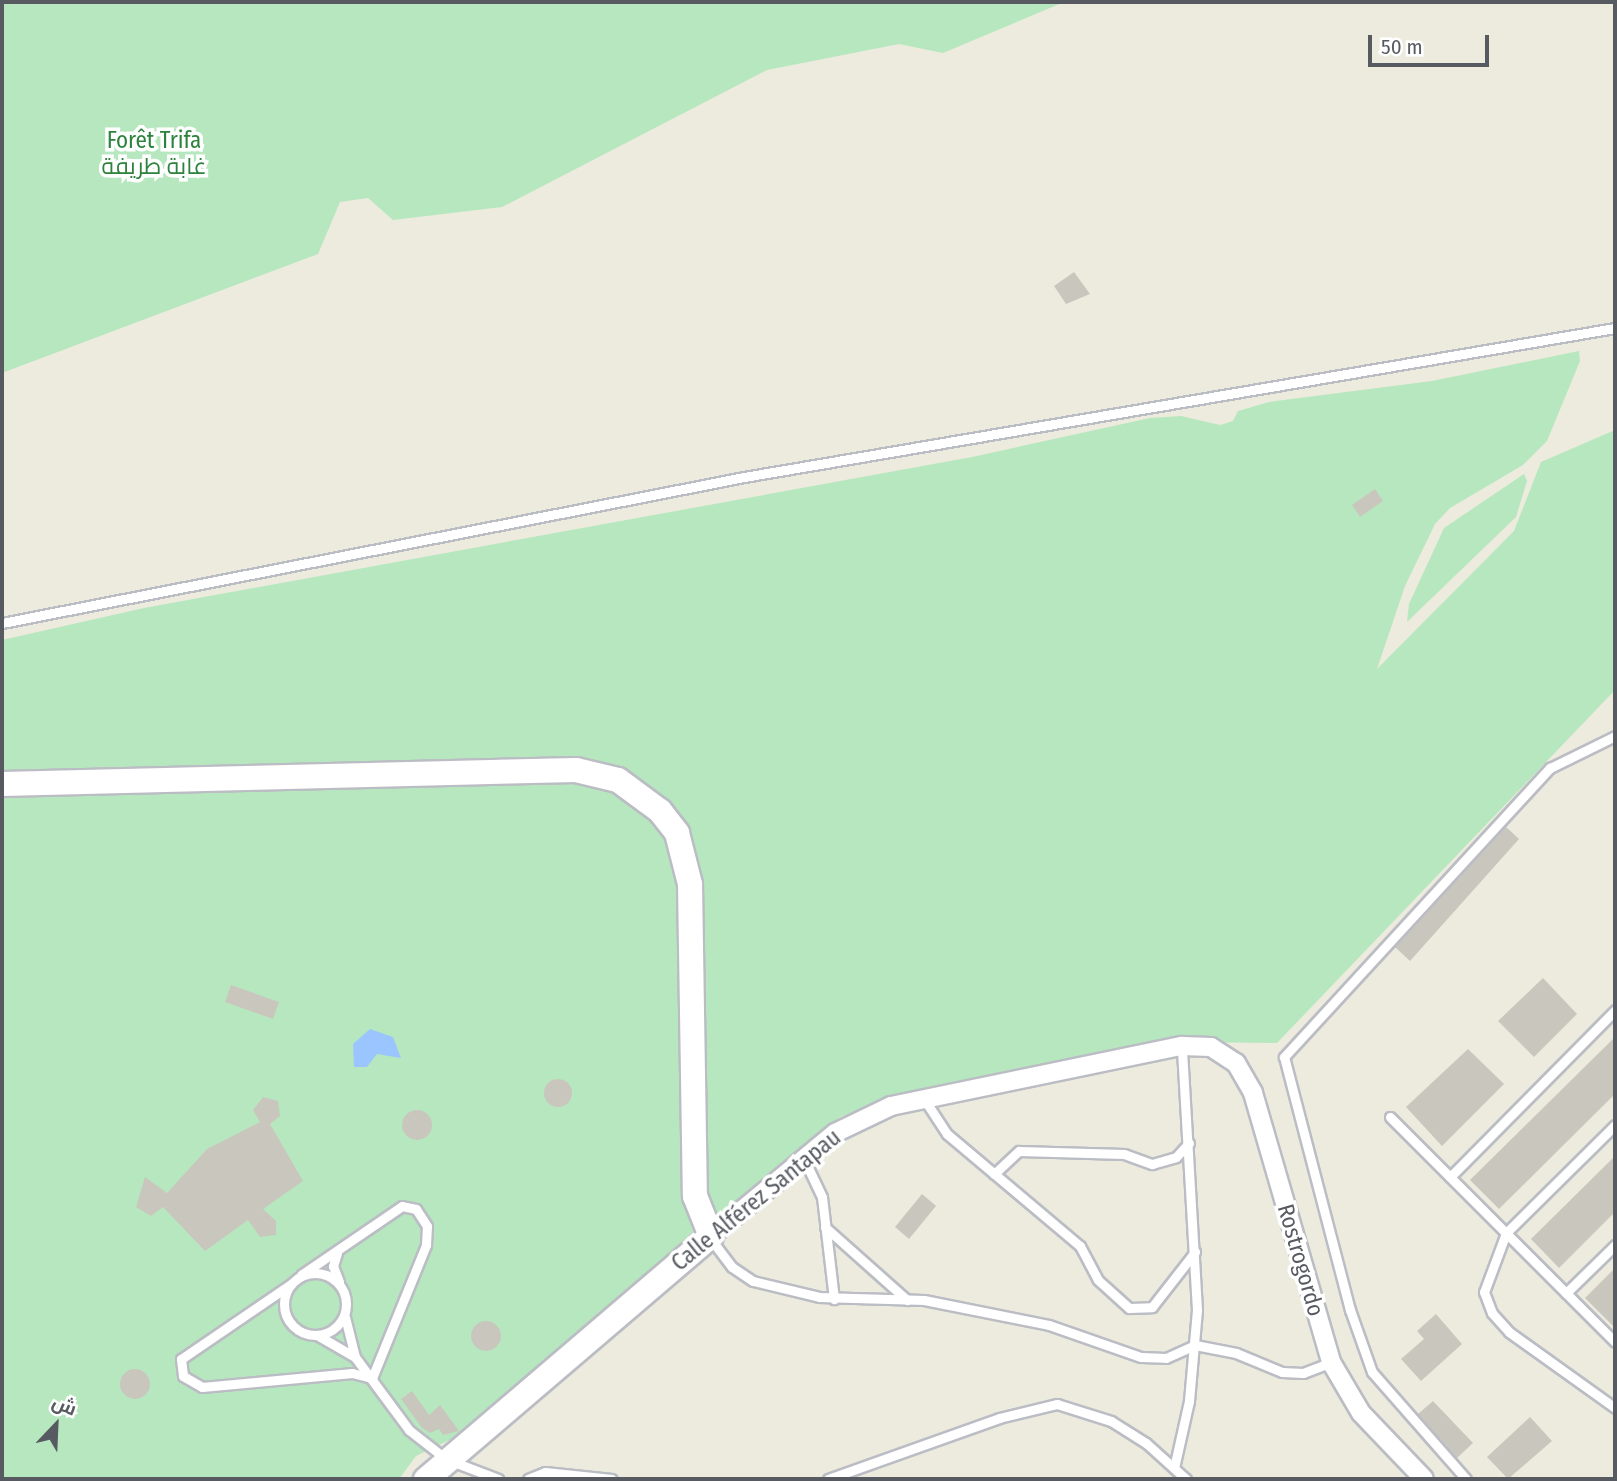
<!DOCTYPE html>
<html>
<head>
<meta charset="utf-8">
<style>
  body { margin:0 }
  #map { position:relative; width:1617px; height:1481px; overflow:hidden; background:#ecebde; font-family:"Fira Sans Condensed",Cairo,sans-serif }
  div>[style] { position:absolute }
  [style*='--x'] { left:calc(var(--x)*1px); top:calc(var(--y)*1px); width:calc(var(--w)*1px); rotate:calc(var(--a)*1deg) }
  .green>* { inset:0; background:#b7e7be }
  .water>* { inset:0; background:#9bc5ff }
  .building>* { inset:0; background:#c9c7bd }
  .round { border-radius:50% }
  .roads { filter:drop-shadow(2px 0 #bbbdc4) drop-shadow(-2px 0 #bbbdc4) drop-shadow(0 2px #bbbdc4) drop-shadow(0 -2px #bbbdc4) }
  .lane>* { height:9px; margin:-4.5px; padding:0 4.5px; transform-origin:4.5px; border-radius:4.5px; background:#fff }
  .lane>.ring { margin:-4.5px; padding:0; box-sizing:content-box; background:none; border:9px solid #fff; border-radius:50% }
  .street>* { height:18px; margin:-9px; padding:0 9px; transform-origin:9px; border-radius:9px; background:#fff }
  .secondary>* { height:24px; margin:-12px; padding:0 12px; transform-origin:12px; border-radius:12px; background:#fff }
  span { translate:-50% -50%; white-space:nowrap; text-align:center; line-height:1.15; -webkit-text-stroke:7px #fff; paint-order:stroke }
  .park-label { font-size:23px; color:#2d833d }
  .street-label { font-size:23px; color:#575a61 }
  .frame { position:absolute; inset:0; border:4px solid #575a61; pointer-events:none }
  .north { position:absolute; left:21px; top:1390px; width:70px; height:70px; -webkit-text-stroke:5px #fff; paint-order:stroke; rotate:23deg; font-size:19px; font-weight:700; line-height:28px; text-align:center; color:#575a61 }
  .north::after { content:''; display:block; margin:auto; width:24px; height:32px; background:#575a61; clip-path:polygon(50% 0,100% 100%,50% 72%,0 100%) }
  .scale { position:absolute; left:1368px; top:35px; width:121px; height:32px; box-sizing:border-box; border:4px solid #575a61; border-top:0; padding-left:9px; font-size:21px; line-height:24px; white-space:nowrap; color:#575a61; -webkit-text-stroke:5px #fff; paint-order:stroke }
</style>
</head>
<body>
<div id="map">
  <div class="green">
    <i style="clip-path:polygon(2px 2px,1064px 2px,943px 53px,899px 44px,767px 70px,502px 207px,393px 220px,368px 198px,340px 202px,318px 254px,2px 373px)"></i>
    <i style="clip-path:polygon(1579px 351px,1580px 361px,1547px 441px,1523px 465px,1450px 508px,1435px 524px,1405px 586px,1377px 669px,1514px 531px,1541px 462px,1615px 430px,1615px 690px,1277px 1043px,1187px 1042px,890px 1098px,840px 1117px,466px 1432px,416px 1456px,399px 1479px,2px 1479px,2px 640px,144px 608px,972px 457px,1150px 418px,1181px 416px,1220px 425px,1233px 421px,1238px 411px,1269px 402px,1432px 381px)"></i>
    <i style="clip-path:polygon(1524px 474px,1527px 481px,1516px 517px,1407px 622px,1409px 604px,1444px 528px)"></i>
  </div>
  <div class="water">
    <i style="clip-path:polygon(370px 1029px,393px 1037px,401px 1058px,377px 1054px,367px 1067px,354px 1067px,353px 1044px)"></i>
  </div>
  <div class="building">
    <i style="clip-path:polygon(1074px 272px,1090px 294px,1066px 304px,1054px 286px)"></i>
    <i style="clip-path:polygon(1375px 489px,1383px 501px,1360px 517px,1352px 505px)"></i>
    <i style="clip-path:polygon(1506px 827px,1519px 839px,1410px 961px,1395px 947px)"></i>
    <i style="clip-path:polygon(1543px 978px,1577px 1014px,1534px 1057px,1498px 1021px)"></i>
    <i style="clip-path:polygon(231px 985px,279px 1002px,273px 1019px,225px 1002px)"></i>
    <i style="clip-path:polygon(1615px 1037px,1615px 1094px,1499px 1209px,1470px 1180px)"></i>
    <i style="clip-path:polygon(1468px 1049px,1504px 1084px,1442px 1146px,1406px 1107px)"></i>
    <i class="round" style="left:544px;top:1079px;width:28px;height:28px"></i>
    <i style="clip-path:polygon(263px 1097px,278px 1101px,280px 1116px,270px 1124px,303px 1181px,263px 1209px,276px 1221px,276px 1235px,260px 1237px,248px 1220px,205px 1251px,163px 1207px,151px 1216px,136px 1207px,145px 1177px,167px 1193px,207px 1149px,260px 1122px,253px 1110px)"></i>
    <i class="round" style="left:402px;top:1110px;width:30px;height:30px"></i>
    <i style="clip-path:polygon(1615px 1156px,1615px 1212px,1559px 1268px,1531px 1239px)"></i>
    <i style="clip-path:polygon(922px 1194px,936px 1206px,909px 1239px,895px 1227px)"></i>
    <i style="clip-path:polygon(1615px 1268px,1615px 1328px,1585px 1298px)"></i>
    <i style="clip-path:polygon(1436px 1314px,1462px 1344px,1421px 1381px,1401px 1359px,1424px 1339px,1417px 1331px)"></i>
    <i class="round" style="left:471px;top:1321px;width:30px;height:30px"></i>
    <i class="round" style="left:120px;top:1369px;width:30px;height:30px"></i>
    <i style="clip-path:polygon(412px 1391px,429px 1415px,440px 1405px,459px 1431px,443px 1435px,439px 1429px,430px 1433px,422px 1428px,401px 1399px)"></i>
    <i style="clip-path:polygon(1433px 1401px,1473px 1443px,1457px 1458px,1418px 1414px)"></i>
    <i style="clip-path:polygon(1530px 1417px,1552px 1441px,1508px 1479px,1487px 1457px)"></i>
  </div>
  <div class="roads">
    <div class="lane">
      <i style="--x:2;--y:623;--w:756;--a:-11.13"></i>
      <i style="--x:744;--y:477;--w:884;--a:-9.71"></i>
      <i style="--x:924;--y:1099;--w:42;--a:56.7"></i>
      <i style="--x:947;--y:1134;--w:174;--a:40.1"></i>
      <i style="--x:1080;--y:1246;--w:38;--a:62"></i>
      <i style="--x:1098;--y:1280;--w:42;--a:42.1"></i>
      <i style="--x:1129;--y:1308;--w:23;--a:-2"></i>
      <i style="--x:1152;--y:1307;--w:70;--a:-52"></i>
      <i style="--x:1390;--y:1117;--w:318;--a:45"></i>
      <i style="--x:1615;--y:1125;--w:153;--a:135.3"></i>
      <i style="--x:1506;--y:1233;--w:63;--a:110.4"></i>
      <i style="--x:1484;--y:1292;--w:22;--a:69"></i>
      <i style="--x:1492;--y:1313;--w:25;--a:48"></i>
      <i style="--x:1509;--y:1332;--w:130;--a:35.6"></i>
      <i style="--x:803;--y:1157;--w:44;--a:64.6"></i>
      <i style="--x:822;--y:1197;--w:103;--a:83.3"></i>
      <i style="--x:994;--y:1174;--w:34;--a:-43"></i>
      <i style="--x:1019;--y:1151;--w:105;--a:1.6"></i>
      <i style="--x:1124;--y:1154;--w:30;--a:20"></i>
      <i style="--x:1152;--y:1164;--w:25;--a:-16"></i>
      <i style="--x:1176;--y:1157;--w:19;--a:-47"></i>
      <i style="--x:1450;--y:1177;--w:235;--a:-45.3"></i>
      <i style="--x:825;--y:1227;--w:110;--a:41.7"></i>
      <i style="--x:710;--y:1238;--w:36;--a:53"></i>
      <i style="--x:732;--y:1267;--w:25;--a:34"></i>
      <i style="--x:753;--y:1281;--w:68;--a:13.6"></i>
      <i style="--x:819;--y:1297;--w:105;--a:1.6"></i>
      <i style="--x:924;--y:1300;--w:127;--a:11.3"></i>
      <i style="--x:1049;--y:1325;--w:97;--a:19.2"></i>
      <i style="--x:1141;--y:1357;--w:25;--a:2"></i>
      <i style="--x:1166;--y:1358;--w:32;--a:-24"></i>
      <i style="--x:1195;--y:1345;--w:42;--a:11"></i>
      <i style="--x:1236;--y:1353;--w:50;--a:22.4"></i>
      <i style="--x:1282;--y:1372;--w:21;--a:3"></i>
      <i style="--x:1303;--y:1373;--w:30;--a:-21"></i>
      <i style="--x:337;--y:1253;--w:14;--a:107"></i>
      <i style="--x:333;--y:1266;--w:17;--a:69"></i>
      <i class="ring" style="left:284px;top:1273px;width:53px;height:53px"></i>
      <i style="--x:291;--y:1284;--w:133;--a:145.7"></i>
      <i style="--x:181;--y:1359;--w:17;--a:83"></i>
      <i style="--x:183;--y:1376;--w:22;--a:30"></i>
      <i style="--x:202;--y:1387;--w:151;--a:-5.3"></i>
      <i style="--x:352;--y:1373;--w:21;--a:14"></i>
      <i style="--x:372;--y:1378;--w:144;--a:-67.9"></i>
      <i style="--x:426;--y:1245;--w:19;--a:-87"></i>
      <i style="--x:427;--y:1226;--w:20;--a:-123"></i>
      <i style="--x:416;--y:1209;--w:14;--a:-168"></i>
      <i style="--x:402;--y:1206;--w:122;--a:145.7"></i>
      <i style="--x:1566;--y:1293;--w:69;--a:-44.4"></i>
      <i style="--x:317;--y:1335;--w:44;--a:30.1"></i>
      <i style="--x:355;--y:1357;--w:41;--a:-104"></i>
      <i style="--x:355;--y:1357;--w:91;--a:53.5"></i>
      <i style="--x:409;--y:1430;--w:47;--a:38.1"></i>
      <i style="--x:446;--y:1459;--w:56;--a:21"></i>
      <i style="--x:1174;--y:1468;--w:69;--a:-77.4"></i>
      <i style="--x:1189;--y:1401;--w:91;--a:-85"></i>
      <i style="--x:1197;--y:1310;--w:264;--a:-93.3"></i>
      <i style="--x:528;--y:1479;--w:18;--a:-22"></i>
      <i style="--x:545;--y:1472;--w:67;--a:6"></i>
      <i style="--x:828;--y:1479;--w:182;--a:-19.6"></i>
      <i style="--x:999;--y:1418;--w:60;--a:-13.6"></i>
      <i style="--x:1057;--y:1404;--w:57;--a:17.5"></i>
      <i style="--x:1111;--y:1421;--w:41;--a:32.2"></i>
      <i style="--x:1146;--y:1443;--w:54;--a:42"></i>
      <i style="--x:1466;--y:1479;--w:142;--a:-131.3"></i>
      <i style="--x:1372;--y:1372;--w:66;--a:-109.5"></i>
      <i style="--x:1350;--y:1310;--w:261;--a:-104.6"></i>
      <i style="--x:1284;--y:1057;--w:393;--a:-47.4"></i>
      <i style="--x:1550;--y:768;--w:72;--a:-26.2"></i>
    </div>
    <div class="street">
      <i style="--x:711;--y:1236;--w:161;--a:-39.7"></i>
      <i style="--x:835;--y:1133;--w:62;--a:-25.7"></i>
      <i style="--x:891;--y:1106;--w:297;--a:-11.7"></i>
      <i style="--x:1182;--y:1046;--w:29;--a:2"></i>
      <i style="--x:1211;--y:1047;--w:30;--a:33"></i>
      <i style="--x:1236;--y:1063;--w:34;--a:60"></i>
      <i style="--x:1253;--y:1093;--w:280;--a:73.8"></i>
      <i style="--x:1331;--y:1362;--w:59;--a:59.5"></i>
      <i style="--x:1361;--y:1413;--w:91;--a:46.3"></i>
    </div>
    <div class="secondary">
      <i style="--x:2;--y:784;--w:574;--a:-1.4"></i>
      <i style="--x:576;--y:770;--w:43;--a:13.4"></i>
      <i style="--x:618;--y:780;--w:52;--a:36.4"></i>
      <i style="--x:660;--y:811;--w:28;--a:52"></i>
      <i style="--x:677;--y:833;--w:53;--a:75.7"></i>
      <i style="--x:690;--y:884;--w:312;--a:89.1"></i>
      <i style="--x:695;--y:1196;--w:43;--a:68.2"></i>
      <i style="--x:711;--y:1236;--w:375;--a:139.5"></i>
    </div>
  </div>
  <div class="park-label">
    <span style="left:154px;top:153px">Forêt Trifa<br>غابة طريفة</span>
  </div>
  <div class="street-label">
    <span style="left:756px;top:1200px;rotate:-39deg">Calle Alférez Santapau</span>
    <span style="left:1301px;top:1260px;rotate:74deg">Rostrogordo</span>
  </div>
  <div class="frame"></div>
  <div class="north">ش</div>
  <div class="scale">50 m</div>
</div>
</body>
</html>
